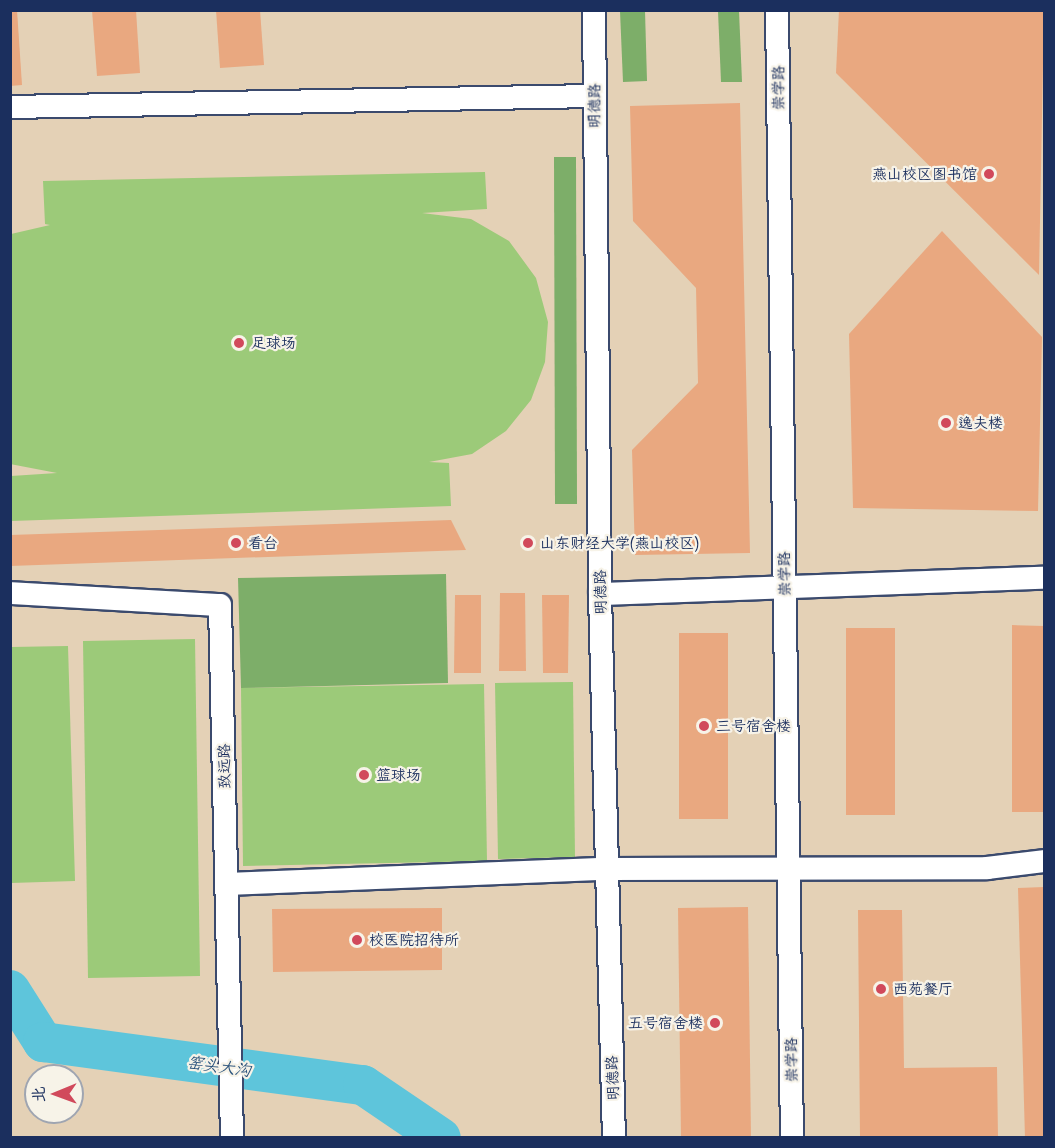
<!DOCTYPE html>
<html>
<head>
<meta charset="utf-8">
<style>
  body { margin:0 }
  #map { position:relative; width:1055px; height:1148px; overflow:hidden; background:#f3e0c5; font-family:Delius,"LXGW WenKai TC",sans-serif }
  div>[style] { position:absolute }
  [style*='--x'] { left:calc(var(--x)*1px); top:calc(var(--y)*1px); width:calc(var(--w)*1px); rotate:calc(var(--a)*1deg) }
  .built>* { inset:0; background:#e4d1b6 }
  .green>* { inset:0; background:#9cca79 }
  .forest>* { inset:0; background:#7dae69 }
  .river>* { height:40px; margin:-20px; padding:0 20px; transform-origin:20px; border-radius:20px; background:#5ec5db }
  .building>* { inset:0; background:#e9a880 }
  .roads { filter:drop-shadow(2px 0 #3b4a6d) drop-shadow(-2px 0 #3b4a6d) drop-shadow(0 2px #3b4a6d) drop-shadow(0 -2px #3b4a6d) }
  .minor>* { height:22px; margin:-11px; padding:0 11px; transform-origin:11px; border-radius:11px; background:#fff }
  .dots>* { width:16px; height:16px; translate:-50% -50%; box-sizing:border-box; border:3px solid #f7f3e8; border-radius:50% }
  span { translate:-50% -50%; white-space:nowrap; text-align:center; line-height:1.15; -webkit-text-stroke:4.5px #f7f3e8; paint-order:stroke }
  .street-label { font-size:15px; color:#1b2f5e }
  .poi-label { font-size:15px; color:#1b2f5e }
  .right { translate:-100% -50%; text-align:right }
  .left { translate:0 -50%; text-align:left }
  .water-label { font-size:16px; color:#2c547d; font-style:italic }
  .frame { position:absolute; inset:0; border:12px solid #1b2f5e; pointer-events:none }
  .north { position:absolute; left:24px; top:1064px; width:60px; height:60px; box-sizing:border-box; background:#f7f3e8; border:2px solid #9fa5b1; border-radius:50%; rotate:269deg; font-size:16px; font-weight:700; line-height:24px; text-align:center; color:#1b2f5e }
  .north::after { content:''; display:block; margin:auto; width:21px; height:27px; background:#d1495b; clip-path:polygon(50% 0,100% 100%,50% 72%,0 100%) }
</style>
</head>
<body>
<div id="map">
  <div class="built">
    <i style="clip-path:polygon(evenodd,10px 11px,1044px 11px,1044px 1137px,11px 1137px,10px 11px,36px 1076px,72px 1076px,72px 1112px,36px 1112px,36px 1076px)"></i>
  </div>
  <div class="green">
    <i style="clip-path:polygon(485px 172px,487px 209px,422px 213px,471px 219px,509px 241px,536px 278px,548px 322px,545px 362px,531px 400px,506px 431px,472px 454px,429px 462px,449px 463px,451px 506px,11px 521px,11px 476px,57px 473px,10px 464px,11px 234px,50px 225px,45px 224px,43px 181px)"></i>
    <i style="clip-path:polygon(195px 639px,200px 976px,88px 978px,83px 641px)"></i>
    <i style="clip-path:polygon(68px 646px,75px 881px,11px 883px,11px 647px)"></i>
    <i style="clip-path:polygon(573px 682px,575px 857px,498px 859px,495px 683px)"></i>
    <i style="clip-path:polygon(484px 684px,487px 861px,243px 866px,241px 688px)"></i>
  </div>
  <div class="forest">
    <i style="clip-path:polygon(620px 11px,645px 11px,647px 81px,623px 82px)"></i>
    <i style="clip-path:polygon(718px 11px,739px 11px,742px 82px,721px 82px)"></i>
    <i style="clip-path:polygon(554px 157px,576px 157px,577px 504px,555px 504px)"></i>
    <i style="clip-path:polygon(446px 574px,448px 683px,241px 688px,238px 578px)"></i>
  </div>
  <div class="river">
    <i style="--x:10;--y:990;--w:62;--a:57.6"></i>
    <i style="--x:43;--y:1042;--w:323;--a:7.7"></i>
    <i style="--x:363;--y:1085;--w:94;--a:34.2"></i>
  </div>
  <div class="building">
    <i style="clip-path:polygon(10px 10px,17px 10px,22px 85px,10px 86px)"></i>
    <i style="clip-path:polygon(92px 10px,136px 10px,140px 73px,97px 76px)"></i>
    <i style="clip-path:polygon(216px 10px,260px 10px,264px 65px,220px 68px)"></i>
    <i style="clip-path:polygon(839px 10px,1044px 10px,1039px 275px,836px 73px)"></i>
    <i style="clip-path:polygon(740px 103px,750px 553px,635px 555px,632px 450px,698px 383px,696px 288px,633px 221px,630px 106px)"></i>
    <i style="clip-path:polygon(942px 231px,1042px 337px,1038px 511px,853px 508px,849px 334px)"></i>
    <i style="clip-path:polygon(451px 520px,466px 550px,10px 566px,10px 535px)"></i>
    <i style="clip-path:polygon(500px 593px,525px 593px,526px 671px,499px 671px)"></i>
    <i style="clip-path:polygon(455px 595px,481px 595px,481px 673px,454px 673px)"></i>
    <i style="clip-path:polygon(542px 595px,569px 595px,568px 673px,543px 673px)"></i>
    <i style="clip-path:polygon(1012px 625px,1044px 626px,1044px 812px,1012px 812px)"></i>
    <i style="clip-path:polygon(846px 628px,895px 628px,895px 815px,846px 815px)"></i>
    <i style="clip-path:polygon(679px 633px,728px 633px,728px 819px,679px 819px)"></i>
    <i style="clip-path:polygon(1044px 887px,1044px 1138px,1025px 1138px,1018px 888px)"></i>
    <i style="clip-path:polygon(748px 907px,751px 1138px,681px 1138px,678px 908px)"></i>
    <i style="clip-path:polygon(442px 908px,442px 970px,273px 972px,272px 909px)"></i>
    <i style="clip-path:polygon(858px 910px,902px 910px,904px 1068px,997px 1067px,998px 1138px,860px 1138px)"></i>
  </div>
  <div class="roads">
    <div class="minor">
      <i style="--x:594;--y:10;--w:584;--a:89.41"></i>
      <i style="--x:600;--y:594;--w:544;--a:88.53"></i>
      <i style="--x:777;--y:10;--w:1128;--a:89.24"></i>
      <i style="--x:10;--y:107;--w:584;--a:-1.08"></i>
      <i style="--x:10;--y:593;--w:210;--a:3.3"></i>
      <i style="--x:220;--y:605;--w:533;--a:88.71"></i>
      <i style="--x:600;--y:594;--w:444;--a:-2.1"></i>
      <i style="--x:227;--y:884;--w:378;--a:-2.3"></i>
      <i style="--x:605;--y:869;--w:382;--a:-0.1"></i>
      <i style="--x:987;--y:868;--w:57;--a:-7"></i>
    </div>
  </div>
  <div class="dots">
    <i style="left:989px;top:174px;background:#d1495b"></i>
    <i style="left:239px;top:343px;background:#d1495b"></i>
    <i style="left:946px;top:423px;background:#d1495b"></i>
    <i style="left:236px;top:543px;background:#d1495b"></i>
    <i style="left:528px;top:543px;background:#d1495b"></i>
    <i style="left:704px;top:726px;background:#d1495b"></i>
    <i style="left:364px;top:775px;background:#d1495b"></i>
    <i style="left:357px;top:940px;background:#d1495b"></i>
    <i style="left:881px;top:989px;background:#d1495b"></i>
    <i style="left:715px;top:1023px;background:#d1495b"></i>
  </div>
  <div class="street-label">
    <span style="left:778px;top:88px;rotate:-90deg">崇学路</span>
    <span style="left:594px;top:106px;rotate:-90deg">明德路</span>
    <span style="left:784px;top:574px;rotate:-91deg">崇学路</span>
    <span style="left:600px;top:592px;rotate:-91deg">明德路</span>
    <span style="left:224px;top:766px;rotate:-91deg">致远路</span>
    <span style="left:791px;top:1060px;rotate:-91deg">崇学路</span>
    <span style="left:612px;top:1078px;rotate:-92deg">明德路</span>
  </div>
  <div class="poi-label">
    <span class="right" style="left:977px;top:174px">燕山校区图书馆</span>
    <span class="left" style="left:251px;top:343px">足球场</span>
    <span class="left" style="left:958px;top:423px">逸夫楼</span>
    <span class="left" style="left:248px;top:543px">看台</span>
    <span class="left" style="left:540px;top:543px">山东财经大学(燕山校区)</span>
    <span class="left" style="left:716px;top:726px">三号宿舍楼</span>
    <span class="left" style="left:376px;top:775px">篮球场</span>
    <span class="left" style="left:369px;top:940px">校医院招待所</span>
    <span class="left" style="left:893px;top:989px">西苑餐厅</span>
    <span class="right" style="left:703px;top:1023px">五号宿舍楼</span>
  </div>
  <div class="water-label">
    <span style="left:219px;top:1066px;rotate:8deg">窑头大沟</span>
  </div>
  <div class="frame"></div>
  <div class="north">北</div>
</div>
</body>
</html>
